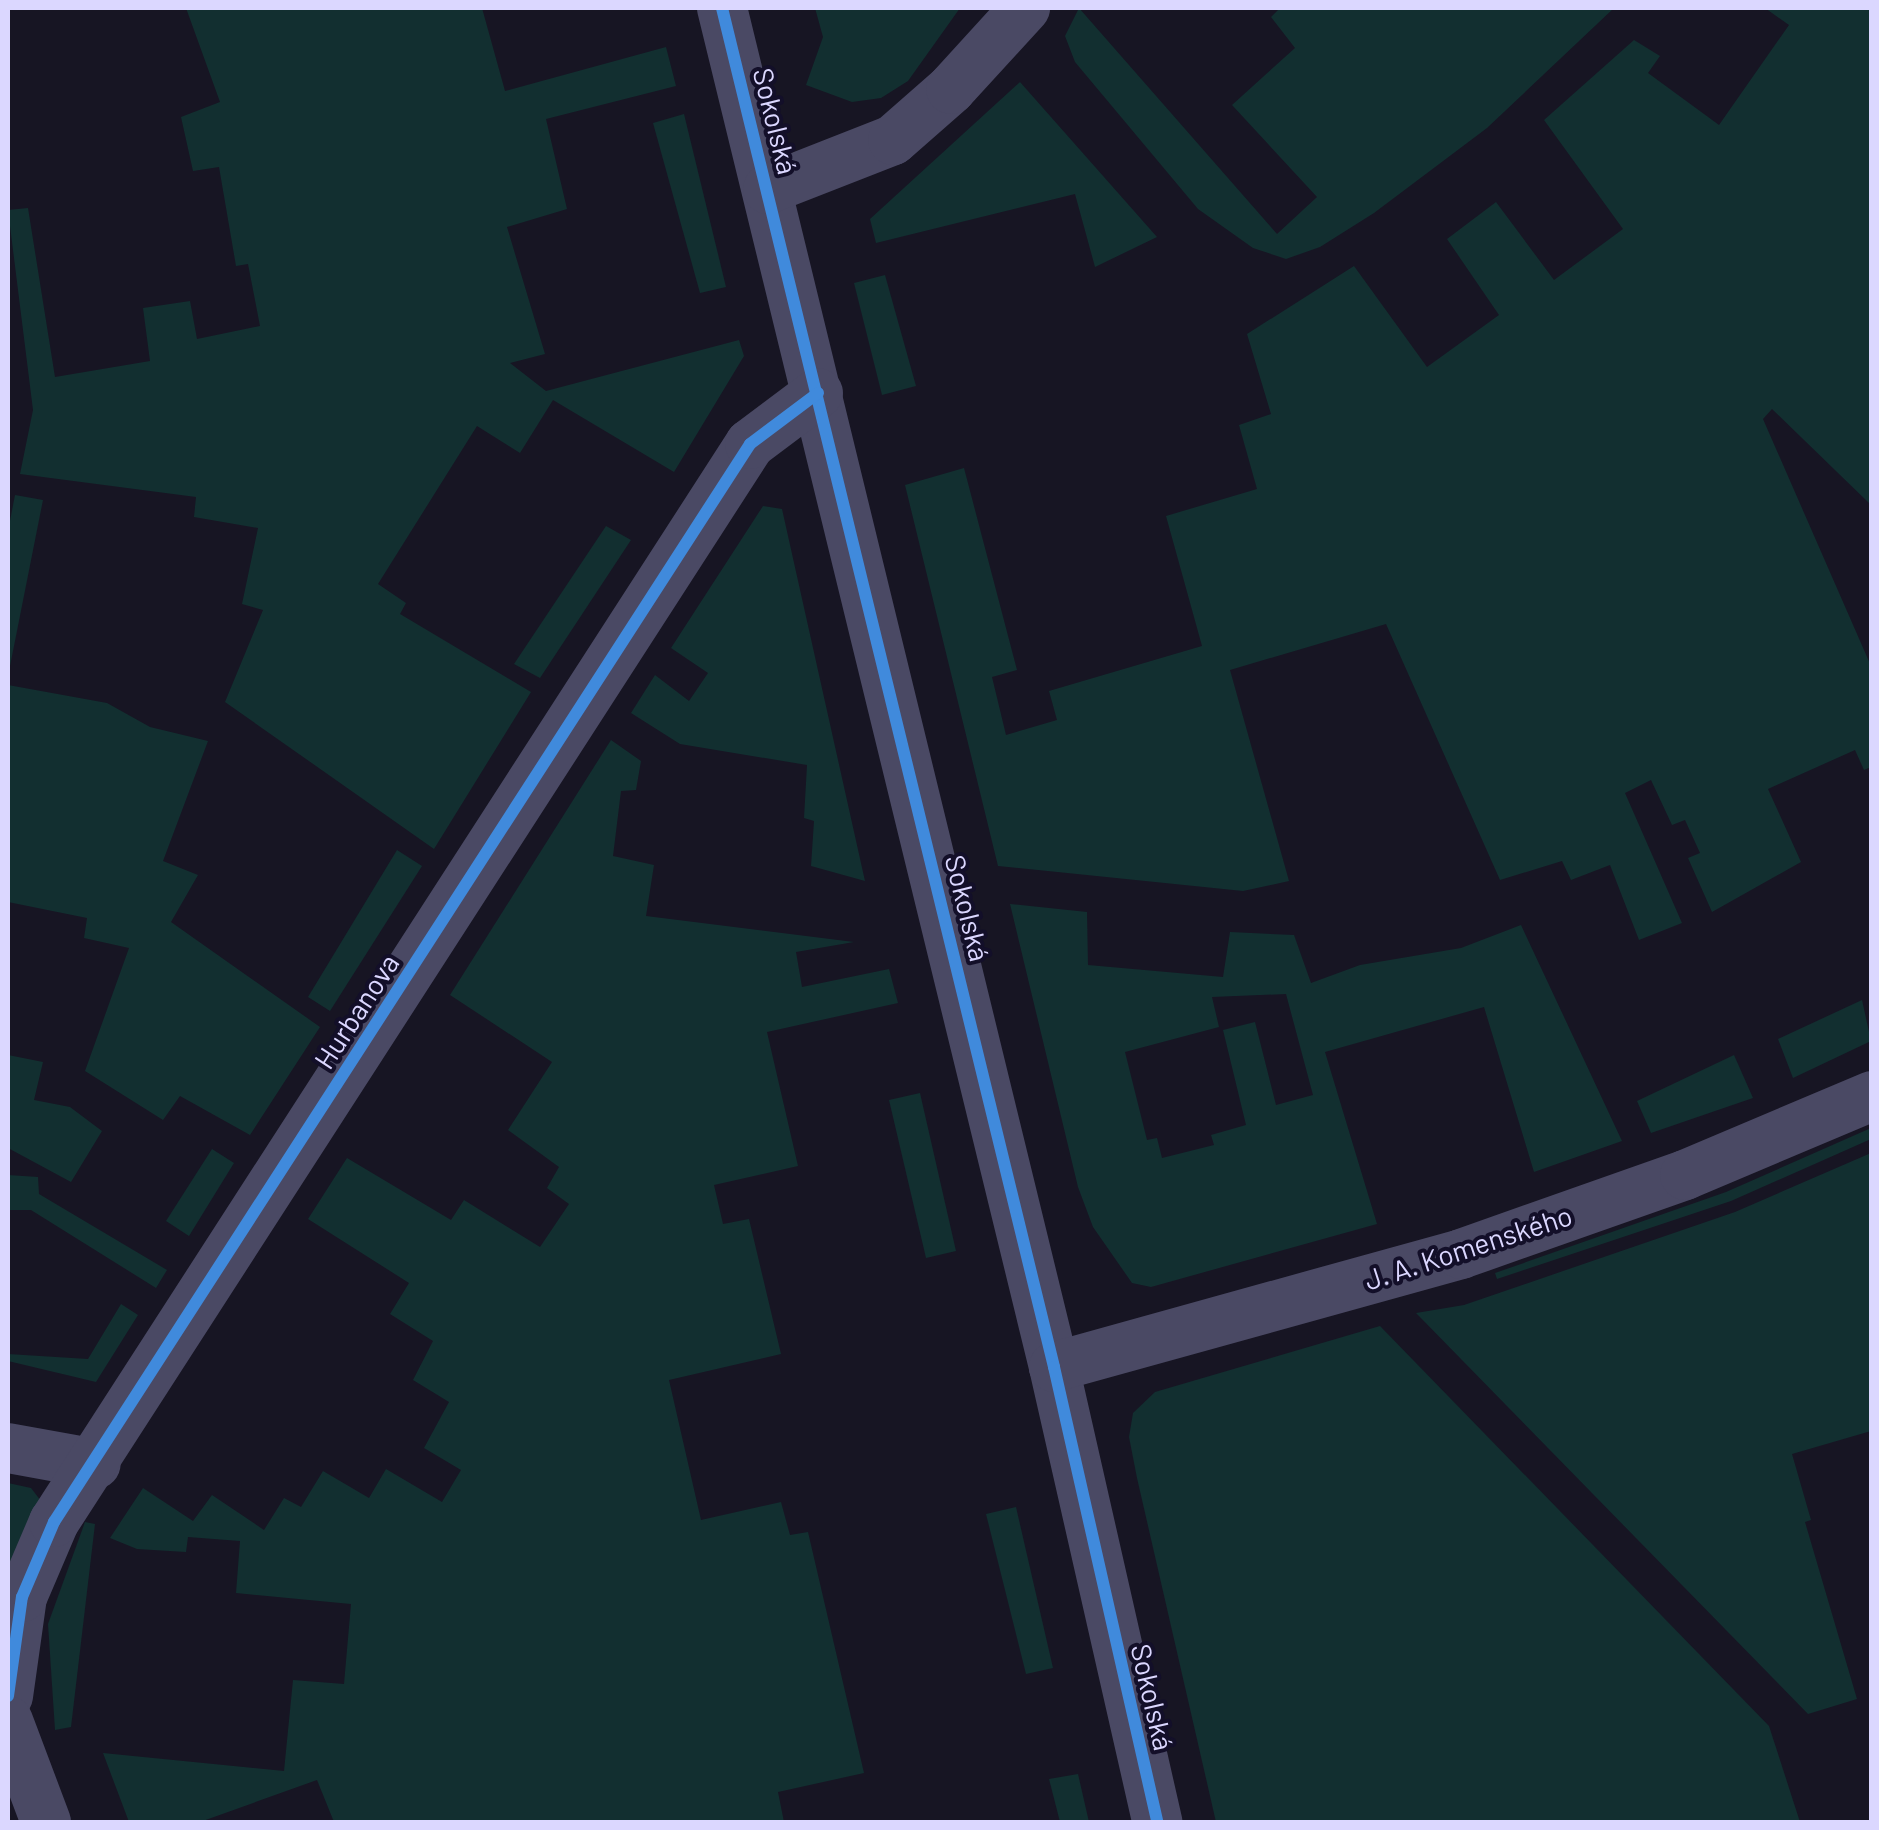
<!DOCTYPE html>
<html>
<head>
<meta charset="utf-8">
<style>
  body { margin:0 }
  #map { position:relative; width:1879px; height:1830px; overflow:hidden; background:#171523; font-family:Barlow,sans-serif }
  div>[style] { position:absolute }
  [style*='--x'] { left:calc(var(--x)*1px); top:calc(var(--y)*1px); width:calc(var(--w)*1px); rotate:calc(var(--a)*1deg) }
  .green>* { inset:0; background:#122f30 }
  .minor>* { height:50px; margin:-25px; padding:0 25px; transform-origin:25px; border-radius:25px; background:#4a4964 }
  .cycleway>* { height:12px; margin:-6px; padding:0 6px; transform-origin:6px; border-radius:6px; background:#408adc }
  span { translate:-50% -50%; white-space:nowrap; text-align:center; line-height:1.15; -webkit-text-stroke:8px #130f29; paint-order:stroke }
  .street-label { font-size:28px; color:#dbd7ff }
  .frame { position:absolute; inset:0; border:10px solid #dbd7ff; pointer-events:none }
</style>
</head>
<body>
<div id="map">
  <div class="green">
    <i style="clip-path:polygon(186px 8px,482px 8px,505px 91px,666px 47px,676px 86px,546px 119px,567px 209px,507px 227px,545px 354px,510px 363px,546px 391px,739px 340px,744px 356px,674px 472px,553px 400px,520px 453px,477px 426px,378px 584px,406px 603px,400px 614px,531px 692px,434px 849px,225px 702px,263px 610px,242px 604px,258px 528px,194px 517px,196px 497px,20px 474px,33px 410px,8px 210px,28px 208px,55px 377px,150px 361px,143px 308px,190px 301px,197px 339px,260px 326px,248px 264px,236px 266px,219px 167px,193px 171px,181px 117px,220px 102px)"></i>
    <i style="clip-path:polygon(815px 8px,960px 8px,908px 81px,881px 98px,852px 102px,806px 85px,823px 37px)"></i>
    <i style="clip-path:polygon(1079px 8px,1277px 234px,1317px 197px,1232px 105px,1295px 48px,1271px 17px,1280px 8px,1614px 8px,1487px 128px,1374px 213px,1320px 247px,1286px 259px,1253px 248px,1198px 209px,1075px 62px,1065px 36px)"></i>
    <i style="clip-path:polygon(1765px 8px,1872px 8px,1871px 505px,1772px 409px,1763px 419px,1871px 666px,1871px 767px,1864px 770px,1855px 750px,1768px 789px,1801px 862px,1712px 912px,1688px 858px,1700px 853px,1685px 820px,1672px 825px,1651px 780px,1625px 793px,1682px 923px,1639px 940px,1610px 865px,1571px 880px,1562px 861px,1500px 880px,1386px 624px,1230px 670px,1289px 881px,1243px 891px,998px 866px,905px 485px,964px 468px,1017px 670px,992px 677px,1006px 735px,1057px 720px,1049px 691px,1202px 646px,1166px 516px,1257px 489px,1239px 425px,1271px 414px,1247px 334px,1354px 266px,1427px 367px,1499px 315px,1447px 239px,1496px 202px,1554px 280px,1623px 229px,1544px 120px,1634px 40px,1660px 56px,1648px 73px,1719px 125px,1789px 25px)"></i>
    <i style="clip-path:polygon(1020px 82px,1157px 237px,1095px 267px,1075px 194px,876px 243px,870px 219px)"></i>
    <i style="clip-path:polygon(684px 114px,726px 287px,700px 293px,653px 123px)"></i>
    <i style="clip-path:polygon(885px 275px,916px 386px,882px 395px,854px 283px)"></i>
    <i style="clip-path:polygon(15px 495px,43px 500px,10px 666px,8px 531px)"></i>
    <i style="clip-path:polygon(763px 506px,782px 509px,865px 881px,811px 866px,814px 821px,804px 818px,807px 765px,680px 744px,631px 713px,655px 675px,689px 701px,708px 673px,671px 648px)"></i>
    <i style="clip-path:polygon(606px 526px,631px 540px,540px 678px,514px 664px)"></i>
    <i style="clip-path:polygon(8px 685px,107px 703px,150px 727px,208px 741px,163px 861px,198px 875px,171px 922px,320px 1027px,250px 1135px,180px 1096px,163px 1120px,85px 1071px,129px 948px,84px 938px,87px 918px,8px 902px)"></i>
    <i style="clip-path:polygon(611px 740px,641px 761px,636px 790px,621px 791px,613px 856px,654px 865px,646px 916px,854px 942px,796px 952px,802px 987px,889px 969px,898px 1003px,767px 1032px,798px 1166px,714px 1185px,723px 1224px,749px 1219px,781px 1354px,669px 1380px,701px 1520px,781px 1502px,790px 1535px,808px 1532px,864px 1773px,778px 1792px,784px 1822px,334px 1822px,317px 1780px,200px 1822px,129px 1822px,103px 1753px,284px 1771px,293px 1680px,344px 1684px,351px 1604px,236px 1593px,240px 1541px,188px 1537px,186px 1552px,137px 1549px,110px 1538px,143px 1488px,193px 1521px,212px 1495px,264px 1530px,284px 1498px,301px 1507px,323px 1471px,369px 1498px,386px 1469px,442px 1502px,461px 1470px,424px 1448px,449px 1402px,413px 1380px,433px 1341px,390px 1314px,409px 1283px,308px 1219px,347px 1158px,451px 1220px,464px 1200px,540px 1247px,569px 1204px,547px 1188px,559px 1167px,508px 1130px,552px 1062px,450px 995px)"></i>
    <i style="clip-path:polygon(397px 850px,422px 866px,330px 1011px,308px 997px)"></i>
    <i style="clip-path:polygon(evenodd,1010px 904px,1087px 912px,1088px 965px,1223px 977px,1230px 932px,1294px 935px,1311px 983px,1360px 965px,1461px 948px,1521px 925px,1622px 1141px,1534px 1172px,1484px 1007px,1325px 1052px,1377px 1224px,1151px 1287px,1132px 1283px,1093px 1227px,1078px 1187px,1010px 904px,1286px 994px,1313px 1095px,1276px 1105px,1255px 1022px,1223px 1030px,1246px 1125px,1211px 1135px,1214px 1145px,1162px 1158px,1157px 1138px,1147px 1140px,1125px 1052px,1219px 1027px,1212px 997px,1286px 994px)"></i>
    <i style="clip-path:polygon(1862px 1000px,1871px 1041px,1793px 1078px,1778px 1039px)"></i>
    <i style="clip-path:polygon(8px 1055px,43px 1062px,34px 1100px,70px 1107px,102px 1131px,71px 1182px,8px 1148px)"></i>
    <i style="clip-path:polygon(1734px 1055px,1753px 1098px,1651px 1133px,1637px 1101px)"></i>
    <i style="clip-path:polygon(920px 1093px,956px 1251px,926px 1258px,889px 1100px)"></i>
    <i style="clip-path:polygon(1871px 1128px,1871px 1139px,1731px 1201px,1497px 1279px,1495px 1273px,1726px 1192px)"></i>
    <i style="clip-path:polygon(212px 1149px,234px 1163px,189px 1236px,166px 1221px)"></i>
    <i style="clip-path:polygon(1871px 1153px,1871px 1431px,1792px 1454px,1811px 1520px,1805px 1522px,1857px 1699px,1808px 1714px,1416px 1313px,1464px 1305px,1735px 1212px)"></i>
    <i style="clip-path:polygon(8px 1175px,38px 1177px,39px 1194px,167px 1270px,156px 1288px,31px 1210px,8px 1210px)"></i>
    <i style="clip-path:polygon(121px 1304px,138px 1315px,96px 1382px,8px 1361px,8px 1354px,88px 1359px)"></i>
    <i style="clip-path:polygon(1380px 1326px,1769px 1726px,1800px 1822px,1216px 1822px,1137px 1478px,1129px 1437px,1133px 1413px,1155px 1392px)"></i>
    <i style="clip-path:polygon(8px 1483px,31px 1488px,41px 1501px,8px 1580px)"></i>
    <i style="clip-path:polygon(1016px 1507px,1053px 1668px,1026px 1674px,986px 1514px)"></i>
    <i style="clip-path:polygon(85px 1522px,95px 1524px,71px 1727px,55px 1730px,48px 1624px)"></i>
    <i style="clip-path:polygon(1078px 1774px,1089px 1822px,1060px 1822px,1049px 1779px)"></i>
  </div>
  <div class="minor">
    <i style="--x:722;--y:8;--w:1399;--a:76.27"></i>
    <i style="--x:1054;--y:1367;--w:467;--a:77.2"></i>
    <i style="--x:768;--y:189;--w:134;--a:-21.4"></i>
    <i style="--x:893;--y:140;--w:77;--a:-41.3"></i>
    <i style="--x:951;--y:89;--w:110;--a:-47.6"></i>
    <i style="--x:1054;--y:1367;--w:422;--a:-15.5"></i>
    <i style="--x:1461;--y:1254;--w:238;--a:-19.4"></i>
    <i style="--x:1685;--y:1175;--w:203;--a:-22.9"></i>
    <i style="--x:8;--y:1448;--w:89;--a:10.3"></i>
    <i style="--x:8;--y:1696;--w:100;--a:-82"></i>
    <i style="--x:22;--y:1597;--w:82;--a:-66.9"></i>
    <i style="--x:54;--y:1522;--w:1283;--a:-57.15"></i>
    <i style="--x:750;--y:444;--w:85;--a:-36.9"></i>
    <i style="--x:8;--y:1721;--w:108;--a:69.4"></i>
  </div>
  <div class="cycleway">
    <i style="--x:722;--y:8;--w:1399;--a:76.27"></i>
    <i style="--x:1054;--y:1367;--w:467;--a:77.2"></i>
    <i style="--x:8;--y:1696;--w:100;--a:-82"></i>
    <i style="--x:22;--y:1597;--w:82;--a:-66.9"></i>
    <i style="--x:54;--y:1522;--w:1283;--a:-57.15"></i>
    <i style="--x:750;--y:444;--w:85;--a:-36.9"></i>
  </div>
  <div class="street-label">
    <span style="left:776px;top:121px;rotate:76deg">Sokolská</span>
    <span style="left:968px;top:908px;rotate:76deg">Sokolská</span>
    <span style="left:356px;top:1011px;rotate:-57deg">Hurbanova</span>
    <span style="left:1468px;top:1247px;rotate:-18deg">J. A. Komenského</span>
    <span style="left:1153px;top:1697px;rotate:77deg">Sokolská</span>
  </div>
  <div class="frame"></div>
</div>
</body>
</html>
